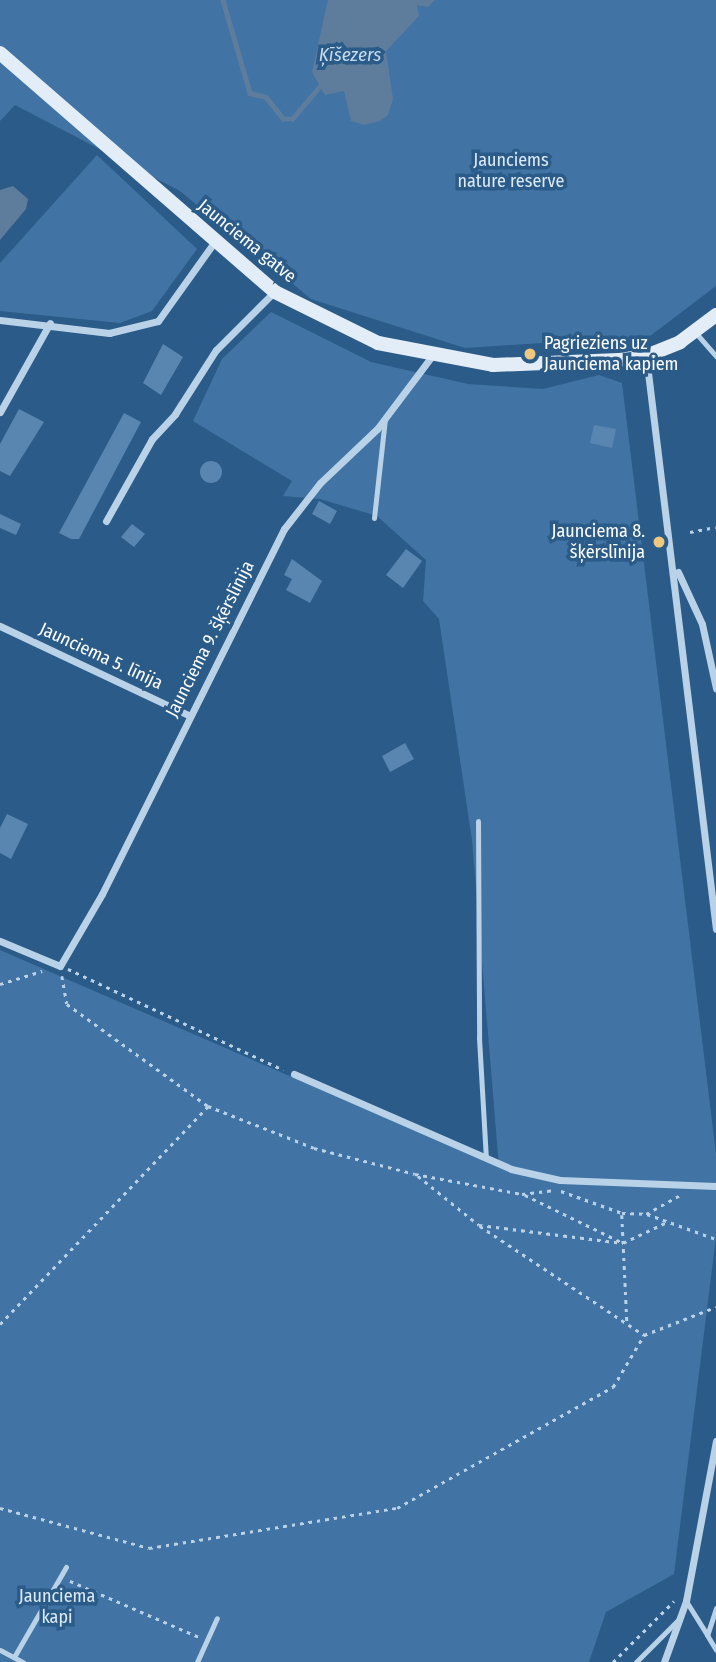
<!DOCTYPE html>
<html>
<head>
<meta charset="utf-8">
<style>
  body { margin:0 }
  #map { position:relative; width:716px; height:1662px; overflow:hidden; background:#2b5b88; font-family:"Fira Sans Condensed",sans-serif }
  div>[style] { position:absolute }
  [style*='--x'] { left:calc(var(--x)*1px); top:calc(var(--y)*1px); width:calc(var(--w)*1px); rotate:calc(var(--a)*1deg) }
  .green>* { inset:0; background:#4174a4 }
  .water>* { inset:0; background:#5e7d9c }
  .stream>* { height:4.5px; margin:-2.25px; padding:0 2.25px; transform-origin:2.25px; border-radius:2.25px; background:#5e7d9c }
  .building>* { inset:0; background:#5886b1 }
  .round { border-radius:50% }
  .path>* { height:2.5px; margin-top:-1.25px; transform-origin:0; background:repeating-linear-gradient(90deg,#b9d2e8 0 3.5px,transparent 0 8.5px) }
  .service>* { height:5px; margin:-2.5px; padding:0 2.5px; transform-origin:2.5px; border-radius:2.5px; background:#b9d2e8 }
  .minor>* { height:7px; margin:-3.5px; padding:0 3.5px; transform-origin:3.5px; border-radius:3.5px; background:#b9d2e8 }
  .secondary>* { height:14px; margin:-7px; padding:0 7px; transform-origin:7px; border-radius:7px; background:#e2edf8 }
  .dots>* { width:19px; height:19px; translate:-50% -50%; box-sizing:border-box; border:4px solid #2b5b88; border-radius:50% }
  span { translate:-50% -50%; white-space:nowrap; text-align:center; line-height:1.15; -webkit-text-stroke:7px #2b5b88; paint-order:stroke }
  .park-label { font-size:18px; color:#dceaf7 }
  .street-label { font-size:18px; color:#fff }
  .poi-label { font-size:18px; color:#fff }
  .left { translate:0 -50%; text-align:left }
  .right { translate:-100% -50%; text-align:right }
  .water-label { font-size:19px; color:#c5dbef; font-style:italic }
</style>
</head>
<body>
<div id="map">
  <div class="green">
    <i style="clip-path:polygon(0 0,716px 0,716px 286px,650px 336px,465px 348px,311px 299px,180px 191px,15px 105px,0 121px)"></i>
    <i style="clip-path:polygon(97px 155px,197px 249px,152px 311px,120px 323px,0 311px,0 263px)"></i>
    <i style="clip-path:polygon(271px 312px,371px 362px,468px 384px,543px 389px,599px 375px,622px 383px,716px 1154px,716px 1237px,674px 1574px,606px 1612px,589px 1662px,0 1662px,0 950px,499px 1167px,472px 840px,439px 619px,423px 601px,426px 560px,377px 516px,320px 499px,283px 496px,292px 481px,193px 421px,222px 359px)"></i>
  </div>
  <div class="water">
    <i style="clip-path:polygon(328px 0,435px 0,428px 7px,417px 5px,419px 16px,386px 51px,393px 99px,388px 115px,380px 121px,364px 125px,351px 121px,344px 91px,325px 95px,312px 72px)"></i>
    <i style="clip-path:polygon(13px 186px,28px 199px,26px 209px,0 240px,0 190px)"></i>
  </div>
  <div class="stream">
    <i style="--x:223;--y:0;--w:97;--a:73.8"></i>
    <i style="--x:250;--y:93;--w:16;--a:14"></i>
    <i style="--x:266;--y:97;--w:28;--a:51"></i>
    <i style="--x:284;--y:119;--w:8;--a:0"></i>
    <i style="--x:292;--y:119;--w:43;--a:-49.7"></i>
  </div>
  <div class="building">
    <i style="clip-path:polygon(163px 344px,183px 357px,161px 395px,143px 383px)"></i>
    <i style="clip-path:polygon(19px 409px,44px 422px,10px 476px,0 471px,0 444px)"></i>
    <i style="clip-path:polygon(124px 413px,141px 422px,79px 539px,71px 539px,59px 533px)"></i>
    <i style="clip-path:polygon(594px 425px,616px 429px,612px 448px,590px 443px)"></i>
    <i class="round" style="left:200px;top:461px;width:22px;height:22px"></i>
    <i style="clip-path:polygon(319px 501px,337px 511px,330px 524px,312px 514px)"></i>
    <i style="clip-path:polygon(0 514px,21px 524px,16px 535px,0 528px)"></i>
    <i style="clip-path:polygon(132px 524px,145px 534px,134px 547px,121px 537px)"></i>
    <i style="clip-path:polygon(406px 549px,422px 561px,403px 588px,386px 575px)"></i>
    <i style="clip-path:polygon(292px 559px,322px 581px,310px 603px,286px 590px,292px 579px,284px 575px)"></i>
    <i style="clip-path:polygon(405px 743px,414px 759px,390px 772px,382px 756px)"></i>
    <i style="clip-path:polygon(7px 814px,28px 824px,11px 859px,0 853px,0 828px)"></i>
  </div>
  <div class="path">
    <i style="--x:690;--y:532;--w:26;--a:-11"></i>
    <i style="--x:68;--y:969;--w:238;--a:25.1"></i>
    <i style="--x:62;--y:976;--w:28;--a:80"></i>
    <i style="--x:67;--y:1004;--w:174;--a:35.9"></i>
    <i style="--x:208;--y:1106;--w:114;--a:21.6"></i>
    <i style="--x:314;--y:1148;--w:104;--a:14.4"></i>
    <i style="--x:415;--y:1174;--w:109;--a:10.6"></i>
    <i style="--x:522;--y:1194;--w:33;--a:-7"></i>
    <i style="--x:0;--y:984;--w:44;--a:-17.2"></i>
    <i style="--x:418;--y:1176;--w:78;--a:38.8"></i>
    <i style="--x:479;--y:1225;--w:145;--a:7.1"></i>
    <i style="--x:561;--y:1191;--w:65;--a:19.8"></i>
    <i style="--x:622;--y:1213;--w:24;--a:2"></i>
    <i style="--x:646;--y:1214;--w:38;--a:-29"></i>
    <i style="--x:525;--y:1195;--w:109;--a:26.1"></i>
    <i style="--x:623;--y:1243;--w:49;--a:-25.5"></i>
    <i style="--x:647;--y:1214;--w:73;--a:19.9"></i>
    <i style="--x:622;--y:1215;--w:108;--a:87.3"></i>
    <i style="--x:480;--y:1226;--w:197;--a:33.6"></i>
    <i style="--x:0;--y:1324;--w:301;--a:-46.3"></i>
    <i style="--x:0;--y:1508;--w:154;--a:15"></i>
    <i style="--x:149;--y:1548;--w:251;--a:-9.2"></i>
    <i style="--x:397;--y:1508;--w:248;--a:-29.3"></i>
    <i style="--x:613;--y:1387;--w:61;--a:-59.2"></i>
    <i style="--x:644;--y:1335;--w:77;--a:-21.3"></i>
    <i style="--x:70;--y:1581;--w:141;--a:23.5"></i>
    <i style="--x:613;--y:1662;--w:86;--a:-45"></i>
  </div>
  <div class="service">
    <i style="--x:695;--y:332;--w:32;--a:49"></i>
    <i style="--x:374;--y:518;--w:100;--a:-83.7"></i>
    <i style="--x:478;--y:821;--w:217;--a:89.7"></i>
    <i style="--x:479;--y:1038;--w:120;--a:86.7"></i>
    <i style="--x:686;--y:1601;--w:40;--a:58"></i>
    <i style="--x:716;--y:1608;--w:28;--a:108"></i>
    <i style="--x:707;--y:1635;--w:17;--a:59"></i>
    <i style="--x:0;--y:1650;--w:26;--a:28"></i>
    <i style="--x:14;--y:1657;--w:104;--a:-60"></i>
    <i style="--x:197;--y:1662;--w:48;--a:-65.6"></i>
    <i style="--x:636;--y:1662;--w:59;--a:-45"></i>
  </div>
  <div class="minor">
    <i style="--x:0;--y:320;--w:110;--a:6.8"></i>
    <i style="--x:109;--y:333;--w:50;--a:-13.8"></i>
    <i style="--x:158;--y:321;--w:98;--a:-54.5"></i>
    <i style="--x:646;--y:356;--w:577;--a:83.04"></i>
    <i style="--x:0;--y:412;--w:102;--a:-60.7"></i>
    <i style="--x:106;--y:521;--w:94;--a:-60.7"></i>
    <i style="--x:152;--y:439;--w:34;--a:-47"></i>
    <i style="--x:175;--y:414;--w:76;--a:-57.4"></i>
    <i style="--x:216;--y:350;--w:82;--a:-45"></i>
    <i style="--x:678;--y:572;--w:57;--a:65.2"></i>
    <i style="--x:702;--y:624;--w:66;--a:77.7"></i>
    <i style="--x:0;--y:626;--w:208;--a:25.3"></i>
    <i style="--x:0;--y:941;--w:65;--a:22.6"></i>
    <i style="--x:60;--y:966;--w:83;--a:-59.7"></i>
    <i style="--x:102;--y:894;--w:408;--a:-63.5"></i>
    <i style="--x:284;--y:529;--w:58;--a:-52"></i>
    <i style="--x:320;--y:483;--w:79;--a:-43.5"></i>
    <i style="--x:377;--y:429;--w:90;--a:-53.1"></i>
    <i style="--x:294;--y:1074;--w:237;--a:23.6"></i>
    <i style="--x:511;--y:1169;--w:50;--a:12.7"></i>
    <i style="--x:560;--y:1180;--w:156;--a:2.2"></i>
    <i style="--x:664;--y:1662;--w:65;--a:-70.2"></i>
    <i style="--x:686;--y:1601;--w:163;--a:-79.4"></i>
  </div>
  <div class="secondary">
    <i style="--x:0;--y:53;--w:364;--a:41"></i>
    <i style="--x:275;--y:292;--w:115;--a:26.3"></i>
    <i style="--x:378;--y:343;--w:117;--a:10.8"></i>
    <i style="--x:493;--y:365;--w:126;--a:-2.3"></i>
    <i style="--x:619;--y:360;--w:27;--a:-8"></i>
    <i style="--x:646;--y:356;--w:37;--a:-22"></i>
    <i style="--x:680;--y:342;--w:45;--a:-36.9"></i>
  </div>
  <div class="dots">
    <i style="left:530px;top:354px;background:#eec781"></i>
    <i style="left:659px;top:542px;background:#eec781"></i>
  </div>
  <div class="park-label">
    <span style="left:511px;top:171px">Jaunciems<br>nature reserve</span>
    <span style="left:57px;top:1607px">Jaunciema<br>kapi</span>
  </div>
  <div class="street-label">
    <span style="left:247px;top:241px;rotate:39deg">Jaunciema gatve</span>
    <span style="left:210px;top:639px;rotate:-63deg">Jaunciema 9. šķērslīnija</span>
    <span style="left:101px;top:656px;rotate:25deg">Jaunciema 5. līnija</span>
  </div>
  <div class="poi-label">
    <span class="left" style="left:544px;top:354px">Pagrieziens uz<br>Jaunciema kapiem</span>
    <span class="right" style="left:645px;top:542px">Jaunciema 8.<br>šķērslīnija</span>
  </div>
  <div class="water-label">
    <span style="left:350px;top:55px">Ķīšezers</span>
  </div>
</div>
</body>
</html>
